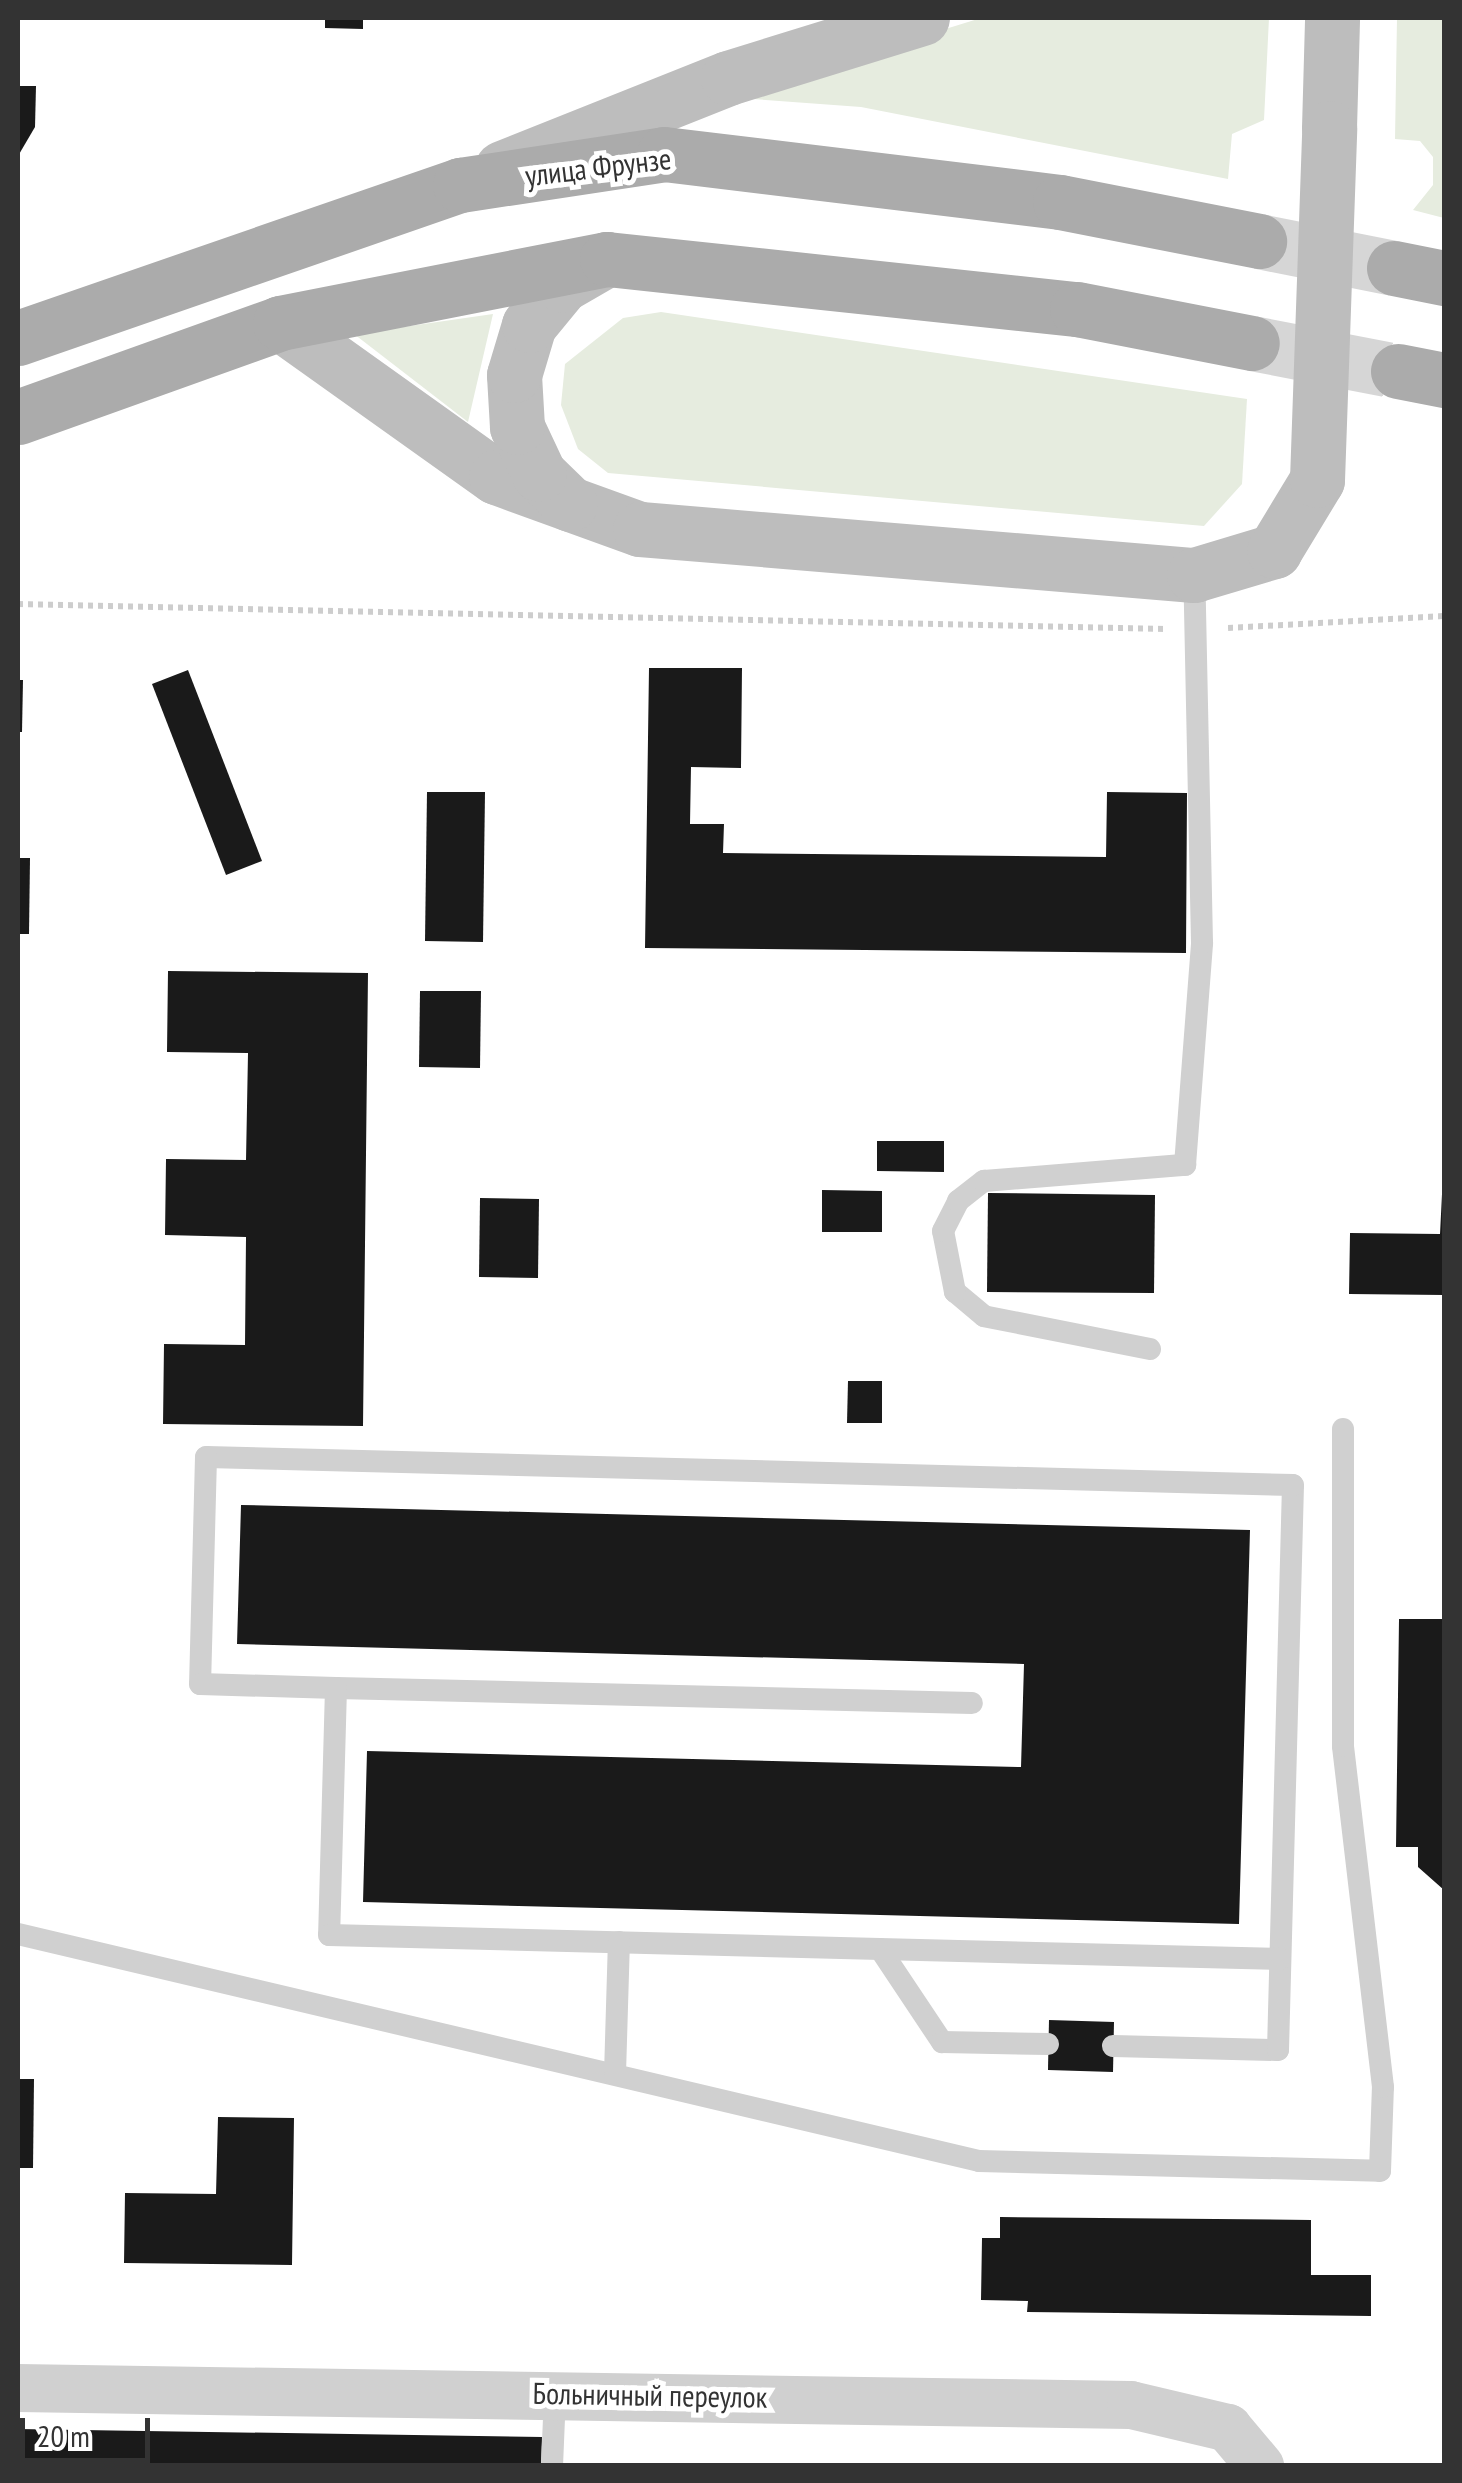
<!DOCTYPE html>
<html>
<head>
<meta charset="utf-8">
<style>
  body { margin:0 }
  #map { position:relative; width:1462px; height:2483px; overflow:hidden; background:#fff; font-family:"PT Sans Narrow",sans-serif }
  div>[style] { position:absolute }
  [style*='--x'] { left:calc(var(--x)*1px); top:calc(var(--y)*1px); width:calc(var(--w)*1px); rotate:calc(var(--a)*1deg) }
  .green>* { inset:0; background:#e6ecdf }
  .building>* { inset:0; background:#1a1a1a }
  .primary-tunnel>* { height:55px; margin-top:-27.5px; transform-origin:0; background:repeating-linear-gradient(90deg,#d6d6d6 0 55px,transparent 0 83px) }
  .path>* { height:6px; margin-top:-3px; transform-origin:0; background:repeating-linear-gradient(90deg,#cdcdcd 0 5px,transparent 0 10px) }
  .lane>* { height:22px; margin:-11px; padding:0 11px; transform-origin:11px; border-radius:11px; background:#d0d0d0 }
  .street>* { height:48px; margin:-24px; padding:0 24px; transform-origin:24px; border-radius:24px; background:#d0d0d0 }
  .secondary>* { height:55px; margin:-27.5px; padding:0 27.5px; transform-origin:27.5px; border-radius:27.5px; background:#bdbdbd }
  .primary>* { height:55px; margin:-27.5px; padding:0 27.5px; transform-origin:27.5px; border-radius:27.5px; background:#ababab }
  .secondary-bridge>* { height:55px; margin:-27.5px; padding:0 27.5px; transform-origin:27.5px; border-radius:27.5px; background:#bdbdbd }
  span { translate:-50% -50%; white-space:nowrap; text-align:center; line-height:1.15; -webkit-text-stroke:10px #fff; paint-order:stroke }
  .street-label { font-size:30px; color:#333 }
  .frame { position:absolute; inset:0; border:20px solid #333; pointer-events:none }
  .scale { position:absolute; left:20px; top:2418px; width:130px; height:45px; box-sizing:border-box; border:5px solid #333; border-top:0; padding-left:12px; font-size:30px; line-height:35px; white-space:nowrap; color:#333; -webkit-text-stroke:8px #fff; paint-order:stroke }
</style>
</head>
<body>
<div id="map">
  <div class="green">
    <i style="clip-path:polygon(981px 18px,1269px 18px,1264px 120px,1232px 134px,1228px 179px,861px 107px,726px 97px)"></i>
    <i style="clip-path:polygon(1397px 18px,1444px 18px,1444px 218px,1413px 210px,1433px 185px,1433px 157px,1420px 141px,1395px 139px)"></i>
    <i style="clip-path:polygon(661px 312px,1247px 399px,1242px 484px,1204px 526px,608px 473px,578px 449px,561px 405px,565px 364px,623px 318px)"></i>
    <i style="clip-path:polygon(493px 314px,468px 422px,354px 334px)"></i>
  </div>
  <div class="building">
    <i style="clip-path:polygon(325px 18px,363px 18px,363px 29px,325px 28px)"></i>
    <i style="clip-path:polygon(18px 86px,36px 86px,35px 127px,18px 156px)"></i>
    <i style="clip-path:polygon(649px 668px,742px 668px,741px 768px,691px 767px,690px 824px,724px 824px,723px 853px,1106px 857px,1107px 792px,1187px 793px,1186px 953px,645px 948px)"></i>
    <i style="clip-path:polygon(188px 670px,262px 861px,226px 875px,152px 684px)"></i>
    <i style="clip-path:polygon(18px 680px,23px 680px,22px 732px,18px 732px)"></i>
    <i style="clip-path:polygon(427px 792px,485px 792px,483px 942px,425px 941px)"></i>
    <i style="clip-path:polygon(18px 858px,30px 858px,29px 934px,18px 934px)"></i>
    <i style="clip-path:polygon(168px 971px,368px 973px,363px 1426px,163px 1424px,164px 1344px,245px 1345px,246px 1237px,165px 1235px,166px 1159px,246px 1160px,248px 1053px,167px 1052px)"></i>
    <i style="clip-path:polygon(420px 991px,481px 991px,480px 1068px,419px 1067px)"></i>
    <i style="clip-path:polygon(877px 1141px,944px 1141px,944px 1172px,877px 1171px)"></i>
    <i style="clip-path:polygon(1444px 1154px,1444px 1295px,1349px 1294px,1350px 1233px,1440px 1234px)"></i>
    <i style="clip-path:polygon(822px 1190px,882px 1191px,882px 1232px,822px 1232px)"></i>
    <i style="clip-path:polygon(988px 1193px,1155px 1195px,1154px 1293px,987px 1292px)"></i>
    <i style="clip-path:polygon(480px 1198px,539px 1199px,538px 1278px,479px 1277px)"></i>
    <i style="clip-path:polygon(848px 1381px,882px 1381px,882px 1423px,847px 1423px)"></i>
    <i style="clip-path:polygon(241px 1505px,1250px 1530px,1239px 1924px,363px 1902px,367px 1751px,1021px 1767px,1024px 1664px,237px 1644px)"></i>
    <i style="clip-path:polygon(1399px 1619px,1444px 1619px,1444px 1890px,1418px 1867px,1418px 1847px,1396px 1847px)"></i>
    <i style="clip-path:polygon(1049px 2020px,1114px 2022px,1113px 2072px,1048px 2070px)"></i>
    <i style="clip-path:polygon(18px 2079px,34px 2079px,33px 2168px,18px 2168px)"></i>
    <i style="clip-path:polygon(218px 2117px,294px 2118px,292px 2265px,124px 2263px,125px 2193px,216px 2194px)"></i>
    <i style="clip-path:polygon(1000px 2217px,1311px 2220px,1311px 2275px,1371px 2275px,1371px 2316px,1027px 2312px,1028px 2301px,981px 2300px,982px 2238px,1000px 2238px)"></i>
    <i style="clip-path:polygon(18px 2429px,542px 2437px,541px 2466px,18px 2466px)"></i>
  </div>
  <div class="primary-tunnel">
    <i style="--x:1259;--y:241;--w:138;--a:11.3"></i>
    <i style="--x:1252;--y:343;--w:149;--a:10.9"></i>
  </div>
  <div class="path">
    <i style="--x:18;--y:604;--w:1148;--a:1.25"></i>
    <i style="--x:1228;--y:628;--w:216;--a:-3.2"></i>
  </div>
  <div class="lane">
    <i style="--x:1150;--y:1349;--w:169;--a:-168.8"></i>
    <i style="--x:984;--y:1316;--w:38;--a:-140"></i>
    <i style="--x:955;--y:1292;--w:62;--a:-101.1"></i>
    <i style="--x:943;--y:1231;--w:34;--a:-63"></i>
    <i style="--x:958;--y:1201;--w:33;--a:-38"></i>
    <i style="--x:984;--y:1181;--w:202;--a:-4.6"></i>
    <i style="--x:1185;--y:1165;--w:223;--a:-85.6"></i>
    <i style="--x:1202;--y:943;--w:368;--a:-91.2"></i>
    <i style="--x:336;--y:1688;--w:636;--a:1.35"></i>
    <i style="--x:18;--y:1934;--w:987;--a:13.29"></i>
    <i style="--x:979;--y:2161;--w:401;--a:1.4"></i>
    <i style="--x:1380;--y:2171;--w:84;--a:-88"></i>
    <i style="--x:1383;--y:2087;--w:343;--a:-96.7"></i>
    <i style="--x:1343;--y:1746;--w:317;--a:-90"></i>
    <i style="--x:880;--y:1949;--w:112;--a:56.3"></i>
    <i style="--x:942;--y:2042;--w:106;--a:1.1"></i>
    <i style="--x:1113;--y:2046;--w:165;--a:1.4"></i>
    <i style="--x:1278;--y:2050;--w:565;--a:-88.48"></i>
    <i style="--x:1293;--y:1485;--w:1087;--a:-178.52"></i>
    <i style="--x:206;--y:1457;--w:227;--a:91.5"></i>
    <i style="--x:200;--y:1684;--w:136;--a:1.7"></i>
    <i style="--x:336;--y:1688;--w:247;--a:91.6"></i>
    <i style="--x:329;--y:1935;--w:951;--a:1.45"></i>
    <i style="--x:615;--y:2074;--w:132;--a:-88.3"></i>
    <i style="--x:552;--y:2466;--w:73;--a:-87.6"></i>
  </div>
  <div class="street">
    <i style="--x:18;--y:2388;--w:1113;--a:0.88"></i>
    <i style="--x:1131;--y:2405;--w:100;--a:13.3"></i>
    <i style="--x:1228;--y:2428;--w:50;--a:49.9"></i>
  </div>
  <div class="secondary">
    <i style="--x:1329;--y:128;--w:110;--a:-88.4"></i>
    <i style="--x:502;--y:168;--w:243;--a:-21.7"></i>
    <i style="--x:728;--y:78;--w:203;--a:-17.2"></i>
    <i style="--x:280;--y:323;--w:265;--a:35.5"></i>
    <i style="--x:496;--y:477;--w:153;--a:19.9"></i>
    <i style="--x:640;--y:529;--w:556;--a:4.75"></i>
    <i style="--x:1194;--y:575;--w:84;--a:-16.7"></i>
    <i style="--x:1274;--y:551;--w:83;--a:-58.8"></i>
    <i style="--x:570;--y:504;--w:43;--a:-135.9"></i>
    <i style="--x:539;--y:474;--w:52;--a:-115.1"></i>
    <i style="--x:517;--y:427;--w:52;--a:-93.3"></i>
    <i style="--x:514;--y:375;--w:52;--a:-73.3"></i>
    <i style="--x:529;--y:325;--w:52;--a:-50.5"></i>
    <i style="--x:562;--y:285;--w:52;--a:-30"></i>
  </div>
  <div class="primary">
    <i style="--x:1394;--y:268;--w:51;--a:11.3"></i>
    <i style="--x:18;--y:338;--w:468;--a:-19.1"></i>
    <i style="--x:460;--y:185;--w:206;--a:-8.6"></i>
    <i style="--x:664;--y:154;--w:399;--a:6.9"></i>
    <i style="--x:1060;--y:202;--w:203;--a:11.1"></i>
    <i style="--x:1398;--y:371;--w:47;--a:11.1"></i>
    <i style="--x:18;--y:417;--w:278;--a:-19.7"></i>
    <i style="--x:280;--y:323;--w:333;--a:-11.1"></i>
    <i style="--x:607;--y:259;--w:473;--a:6.1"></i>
    <i style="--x:1077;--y:309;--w:178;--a:11"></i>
  </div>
  <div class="secondary-bridge">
    <i style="--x:1317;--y:480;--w:352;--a:-88"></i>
  </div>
  <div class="street-label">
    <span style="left:598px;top:167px;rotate:-7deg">улица Фрунзе</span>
    <span style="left:650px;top:2395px;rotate:1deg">Больничный переулок</span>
  </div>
  <div class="frame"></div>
  <div class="scale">20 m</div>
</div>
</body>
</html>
